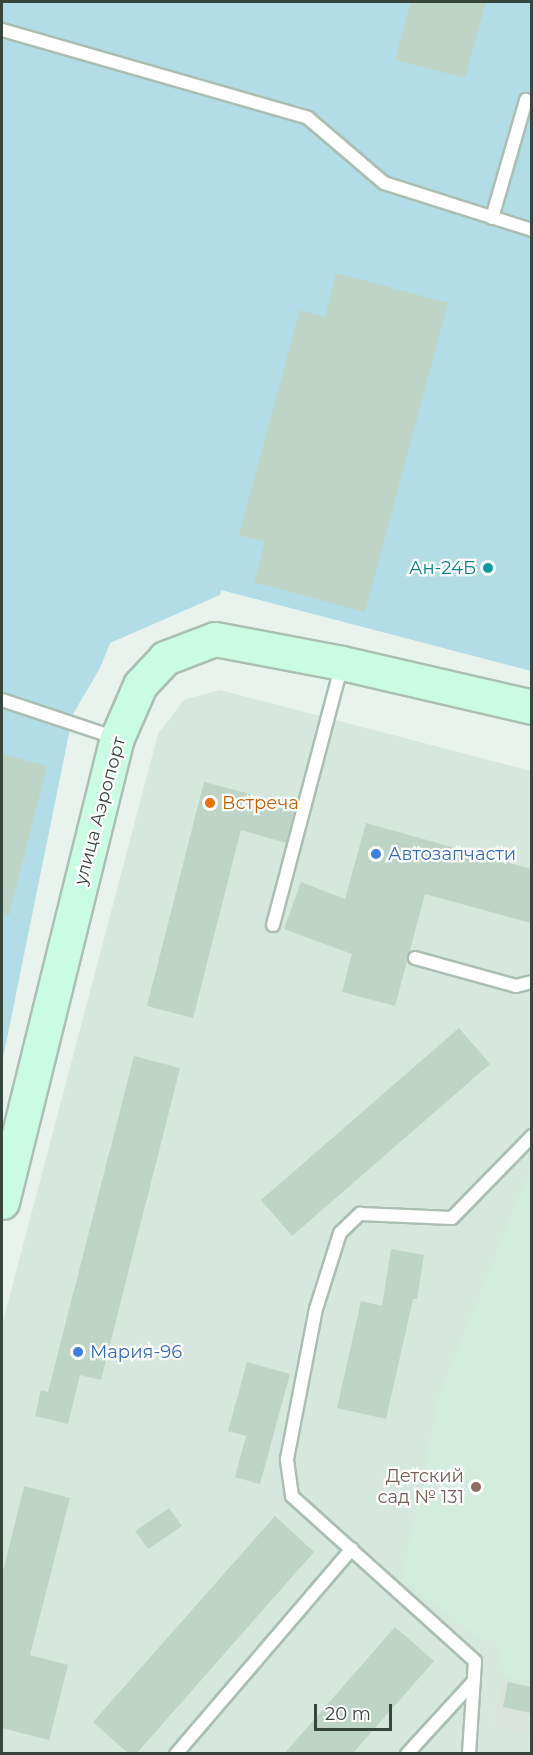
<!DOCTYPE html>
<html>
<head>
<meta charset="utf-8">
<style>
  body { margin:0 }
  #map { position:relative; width:533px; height:1755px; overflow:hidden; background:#e8f3ed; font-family:Montserrat,sans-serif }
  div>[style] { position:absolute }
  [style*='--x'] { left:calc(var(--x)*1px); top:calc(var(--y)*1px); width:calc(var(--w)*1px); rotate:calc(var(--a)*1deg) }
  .residential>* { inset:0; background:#d6e7dd }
  .industrial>* { inset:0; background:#dae3dc }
  .education>* { inset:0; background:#d2ecde }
  .green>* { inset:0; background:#b2dce6 }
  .building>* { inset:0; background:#bed4c6 }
  .roads { filter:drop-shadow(2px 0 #abbeb2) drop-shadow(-2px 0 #abbeb2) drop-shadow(0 2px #abbeb2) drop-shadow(0 -2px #abbeb2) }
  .service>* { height:12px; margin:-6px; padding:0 6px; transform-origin:6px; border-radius:6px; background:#fff }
  .secondary>* { height:33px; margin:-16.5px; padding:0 16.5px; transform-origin:16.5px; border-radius:16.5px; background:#c9fce3 }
  .dots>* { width:16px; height:16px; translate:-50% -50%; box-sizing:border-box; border:3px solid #fff; border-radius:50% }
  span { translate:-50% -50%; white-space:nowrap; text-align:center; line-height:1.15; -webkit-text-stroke:4.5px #fff; paint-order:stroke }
  .culture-label { font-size:18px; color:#0d838f }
  .right { translate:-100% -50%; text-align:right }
  .food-label { font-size:18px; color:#c56008 }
  .left { translate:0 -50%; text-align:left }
  .street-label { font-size:18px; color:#37463c }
  .shop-label { font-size:18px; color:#366cbe }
  .education-label { font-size:18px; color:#785e54 }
  .frame { position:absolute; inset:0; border:3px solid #37463c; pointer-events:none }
  .scale { position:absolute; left:314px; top:1704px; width:78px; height:27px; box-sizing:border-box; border:3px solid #37463c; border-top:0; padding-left:8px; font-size:18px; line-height:21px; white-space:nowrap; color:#37463c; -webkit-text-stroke:4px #fff; paint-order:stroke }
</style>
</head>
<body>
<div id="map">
  <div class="residential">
    <i style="clip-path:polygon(220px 690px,531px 771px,532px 1689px,501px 1682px,493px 1725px,531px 1733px,531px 1753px,2px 1754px,2px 1325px,158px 734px,184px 700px)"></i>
  </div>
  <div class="industrial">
    <i style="clip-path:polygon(501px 1682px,531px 1689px,531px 1733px,493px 1726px)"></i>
  </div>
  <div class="education">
    <i style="clip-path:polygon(531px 1168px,532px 1682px,531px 1682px,506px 1677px,496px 1641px,481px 1640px,402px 1579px,440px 1395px)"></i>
  </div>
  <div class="green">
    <i style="clip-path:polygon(2px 2px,531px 2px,531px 671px,221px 590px,220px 595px,110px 643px,100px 668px,73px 714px,2px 1063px)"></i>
  </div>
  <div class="building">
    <i style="clip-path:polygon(411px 2px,486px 2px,465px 78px,395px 60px)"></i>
    <i style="clip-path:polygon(336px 273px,448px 303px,365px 612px,254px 582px,265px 542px,239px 535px,300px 310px,325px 317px)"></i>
    <i style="clip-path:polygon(2px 754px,47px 766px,9px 915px,2px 914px)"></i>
    <i style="clip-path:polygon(204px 782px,250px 794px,249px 799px,294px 812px,286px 843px,241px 830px,193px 1018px,147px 1006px)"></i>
    <i style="clip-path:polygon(366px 823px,531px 869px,531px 923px,425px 894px,395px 1006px,342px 992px,352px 954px,284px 929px,301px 882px,345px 899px)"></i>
    <i style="clip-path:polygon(459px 1028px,490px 1064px,292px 1236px,261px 1200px)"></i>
    <i style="clip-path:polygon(134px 1056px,180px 1068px,101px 1380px,80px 1375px,68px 1424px,35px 1416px,41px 1390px,48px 1392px)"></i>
    <i style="clip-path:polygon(391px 1249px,424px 1255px,417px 1299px,413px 1299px,386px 1419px,337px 1408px,361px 1301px,382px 1306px)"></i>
    <i style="clip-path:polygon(247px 1362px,290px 1374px,260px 1484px,235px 1477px,246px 1436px,228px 1431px)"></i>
    <i style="clip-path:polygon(24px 1486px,70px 1498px,30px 1655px,68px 1665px,49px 1740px,2px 1728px,2px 1575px)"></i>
    <i style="clip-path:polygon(169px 1508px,182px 1526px,148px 1549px,135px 1531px)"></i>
    <i style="clip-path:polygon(275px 1516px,314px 1552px,136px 1754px,129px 1754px,93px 1722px)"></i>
    <i style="clip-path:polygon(395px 1627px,434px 1661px,352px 1754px,284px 1754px)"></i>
    <i style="clip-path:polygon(508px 1682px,531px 1687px,531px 1713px,503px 1707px)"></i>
  </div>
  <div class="roads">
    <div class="service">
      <i style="--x:2;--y:30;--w:318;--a:16"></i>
      <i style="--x:308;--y:118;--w:100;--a:40.5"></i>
      <i style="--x:384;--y:183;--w:155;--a:17.6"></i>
      <i style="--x:492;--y:218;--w:123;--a:-73.9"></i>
      <i style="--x:2;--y:700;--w:120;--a:18.4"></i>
      <i style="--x:273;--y:925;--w:270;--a:-75.2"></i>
      <i style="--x:415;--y:958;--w:105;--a:15.5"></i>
      <i style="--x:516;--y:986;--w:16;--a:-14"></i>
      <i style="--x:176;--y:1754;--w:270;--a:-49.4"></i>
      <i style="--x:407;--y:1754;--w:99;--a:-47.5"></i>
      <i style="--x:469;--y:1754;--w:93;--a:-86.3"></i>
      <i style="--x:475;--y:1661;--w:246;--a:-138"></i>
      <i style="--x:292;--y:1496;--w:37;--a:-98"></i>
      <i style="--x:287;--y:1459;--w:153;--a:-79.1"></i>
      <i style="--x:316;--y:1309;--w:80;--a:-72.5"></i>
      <i style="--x:340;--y:1233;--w:28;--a:-44"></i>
      <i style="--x:360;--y:1214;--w:92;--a:2.5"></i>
      <i style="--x:452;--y:1218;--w:115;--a:-45.7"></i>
    </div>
    <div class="secondary">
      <i style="--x:2;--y:1202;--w:478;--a:-76.1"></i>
      <i style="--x:117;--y:738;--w:58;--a:-66.5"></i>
      <i style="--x:140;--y:685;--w:37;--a:-47"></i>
      <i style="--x:165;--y:658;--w:53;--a:-20.8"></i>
      <i style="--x:215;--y:639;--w:129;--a:10.7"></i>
      <i style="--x:342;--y:663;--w:195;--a:13"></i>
    </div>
  </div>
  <div class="dots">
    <i style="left:488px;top:568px;background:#0f9aa8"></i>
    <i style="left:210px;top:803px;background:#e8710a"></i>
    <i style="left:376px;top:854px;background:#3f7fe0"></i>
    <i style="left:78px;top:1352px;background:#3f7fe0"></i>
    <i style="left:476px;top:1487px;background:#8d6e63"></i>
  </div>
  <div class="culture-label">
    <span class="right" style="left:476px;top:568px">Ан-24Б</span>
  </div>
  <div class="food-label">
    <span class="left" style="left:222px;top:803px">Встреча</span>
  </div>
  <div class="street-label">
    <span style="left:100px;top:811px;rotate:-75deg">улица Аэропорт</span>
  </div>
  <div class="shop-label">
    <span class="left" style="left:388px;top:854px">Автозапчасти</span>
    <span class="left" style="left:90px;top:1352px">Мария-96</span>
  </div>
  <div class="education-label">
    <span class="right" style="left:464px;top:1487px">Детский<br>сад № 131</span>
  </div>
  <div class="frame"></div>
  <div class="scale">20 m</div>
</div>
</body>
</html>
